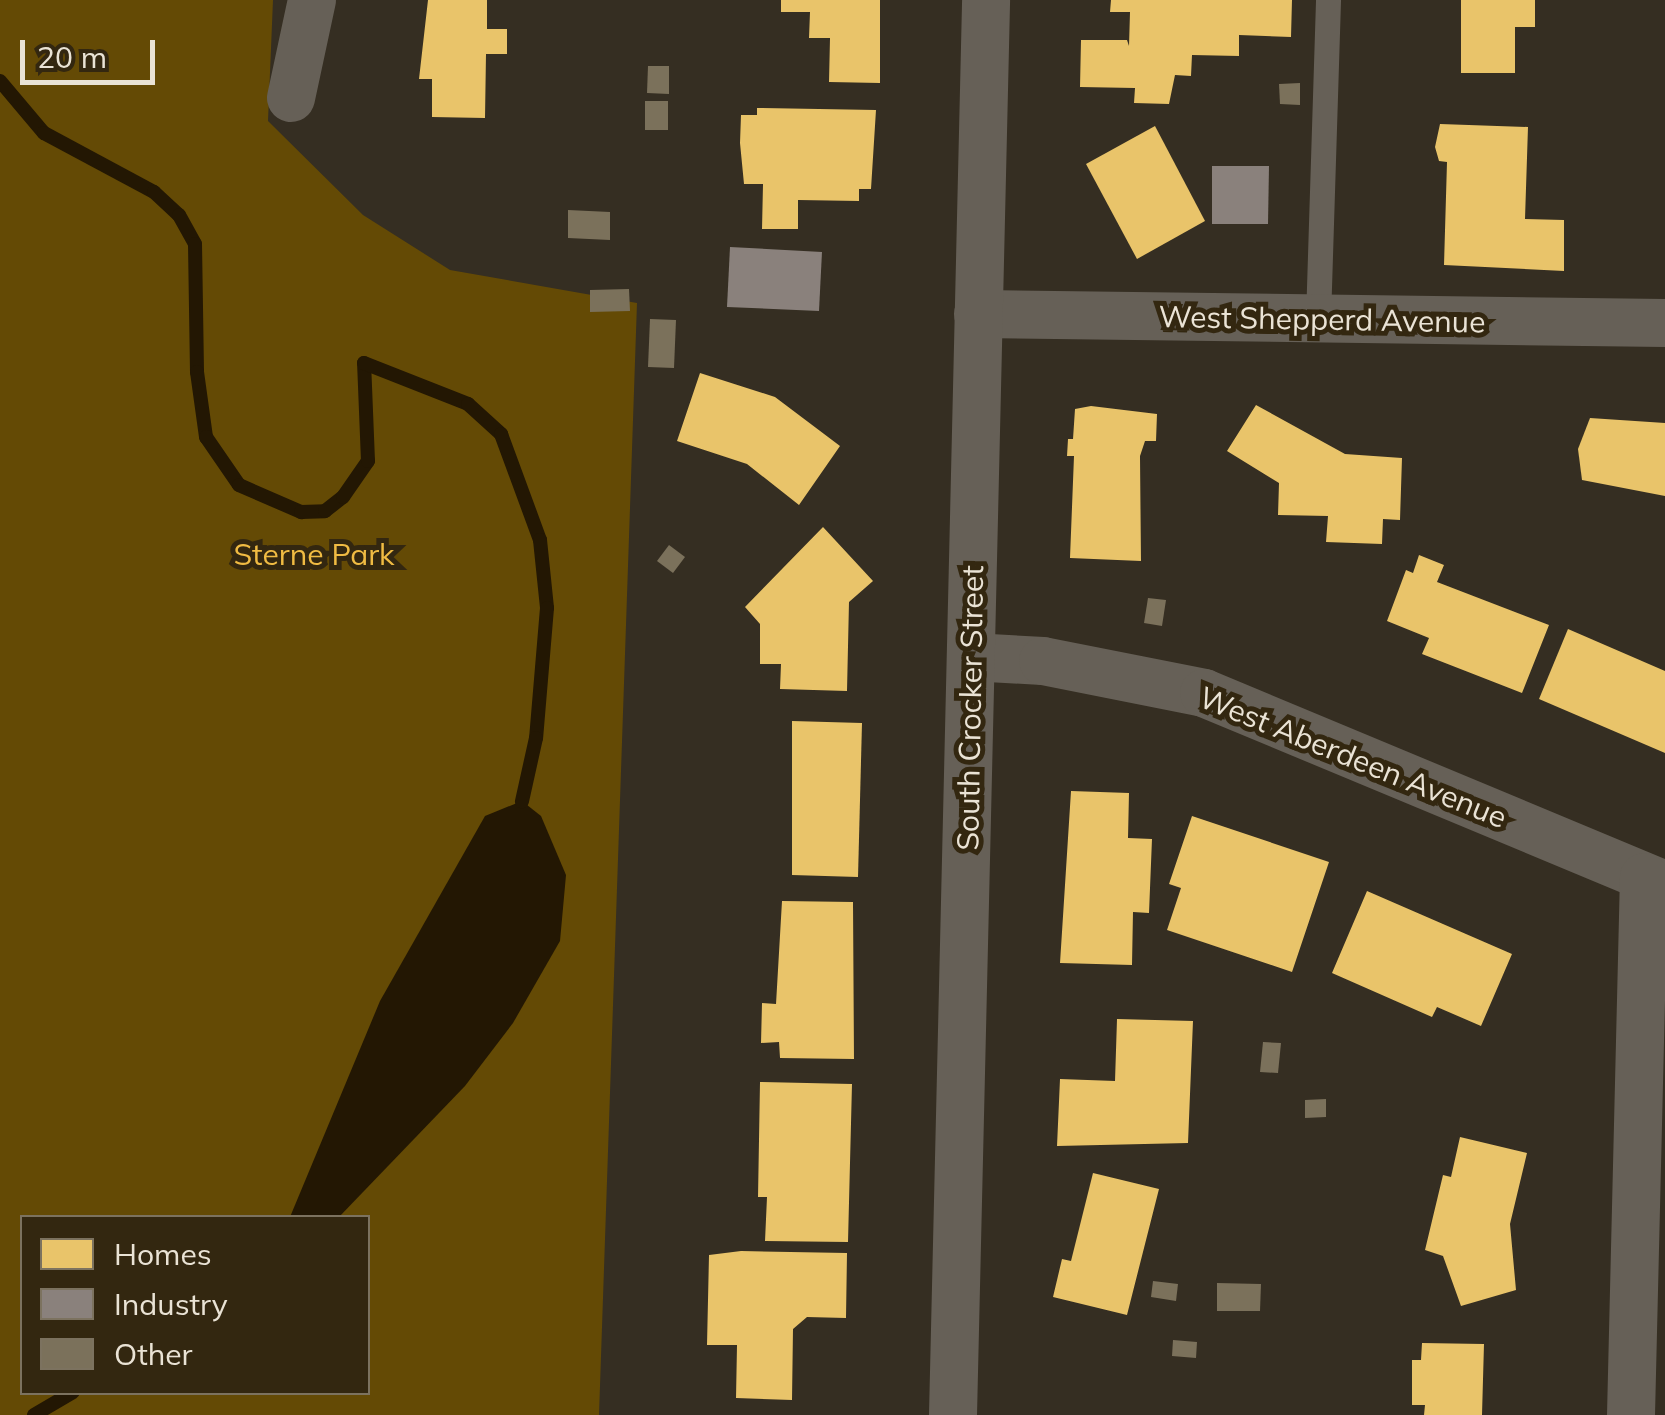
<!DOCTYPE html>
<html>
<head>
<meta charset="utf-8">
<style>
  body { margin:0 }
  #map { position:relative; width:1665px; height:1415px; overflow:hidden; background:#352e22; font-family:Mulish,sans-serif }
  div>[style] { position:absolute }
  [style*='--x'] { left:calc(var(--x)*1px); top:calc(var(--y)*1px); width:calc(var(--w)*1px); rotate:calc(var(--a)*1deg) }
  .green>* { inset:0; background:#644a05 }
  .water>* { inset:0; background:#231703 }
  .homes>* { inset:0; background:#e9c46a }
  .industry>* { inset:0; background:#8a817c }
  .stream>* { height:14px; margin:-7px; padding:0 7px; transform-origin:7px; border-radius:7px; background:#231703 }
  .building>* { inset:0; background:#7b715b }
  .lane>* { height:25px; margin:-12.5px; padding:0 12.5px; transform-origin:12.5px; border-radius:12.5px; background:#666057 }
  .street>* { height:48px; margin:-24px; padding:0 24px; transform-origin:24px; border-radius:24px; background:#666057 }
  span { translate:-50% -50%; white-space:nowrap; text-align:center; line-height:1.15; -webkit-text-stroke:10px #332710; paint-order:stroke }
  .street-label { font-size:30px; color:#eae3d5 }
  .park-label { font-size:30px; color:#f0bb43 }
  .legend { position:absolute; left:20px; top:1215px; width:350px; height:180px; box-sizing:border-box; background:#332710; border:2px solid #7c725f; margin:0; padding:12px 18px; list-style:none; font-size:30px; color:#eae3d5 }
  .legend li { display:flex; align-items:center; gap:20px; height:50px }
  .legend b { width:50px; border:2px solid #7c725f }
  .scale { position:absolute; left:20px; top:40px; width:135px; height:45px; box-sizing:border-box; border:5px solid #eae3d5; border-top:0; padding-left:12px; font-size:30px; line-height:35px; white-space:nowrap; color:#eae3d5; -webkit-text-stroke:8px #332710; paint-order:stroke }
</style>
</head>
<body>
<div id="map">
  <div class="green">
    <i style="clip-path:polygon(evenodd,0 0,273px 0,268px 121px,363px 215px,450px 270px,637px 303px,599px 1415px,0 1415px,0 0,22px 1218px,368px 1218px,368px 1392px,22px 1392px,22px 1218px)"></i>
  </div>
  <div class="water">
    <i style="clip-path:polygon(522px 801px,541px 816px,566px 875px,560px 941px,513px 1023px,465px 1086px,339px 1217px,290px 1217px,380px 1001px,485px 816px)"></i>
  </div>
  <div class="homes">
    <i style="clip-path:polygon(428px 0,487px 0,487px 29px,507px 29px,507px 54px,486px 54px,485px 118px,432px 117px,432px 79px,419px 79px)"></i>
    <i style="clip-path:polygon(781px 0,880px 0,880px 83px,829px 82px,830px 38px,809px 38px,810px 12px,781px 12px)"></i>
    <i style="clip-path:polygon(1111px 0,1292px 0,1291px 37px,1239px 35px,1239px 56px,1192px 55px,1191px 76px,1175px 75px,1169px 104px,1134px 103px,1135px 88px,1080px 87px,1081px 40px,1127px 40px,1129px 46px,1130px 12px,1110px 12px)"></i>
    <i style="clip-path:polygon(1461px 0,1535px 0,1535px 27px,1515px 27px,1515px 73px,1461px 73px)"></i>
    <i style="clip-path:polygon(757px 108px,876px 110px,871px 189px,859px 189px,859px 201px,798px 200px,798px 229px,762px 229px,763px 184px,744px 184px,740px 143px,741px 115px,757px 115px)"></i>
    <i style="clip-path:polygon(1440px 124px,1528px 127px,1525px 219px,1564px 220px,1564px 271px,1444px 265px,1447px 162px,1439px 161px,1435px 147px)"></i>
    <i style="clip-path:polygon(1155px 126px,1205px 221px,1137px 259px,1086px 164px)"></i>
    <i style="clip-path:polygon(700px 373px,775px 397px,840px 446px,799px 505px,747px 464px,677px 441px)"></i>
    <i style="clip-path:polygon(1256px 405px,1345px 454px,1402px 458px,1400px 520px,1383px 519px,1382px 544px,1326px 542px,1328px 516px,1278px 515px,1279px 483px,1227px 451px)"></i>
    <i style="clip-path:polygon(1091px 406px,1157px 414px,1156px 441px,1145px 441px,1140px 456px,1141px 561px,1070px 558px,1074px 456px,1067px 456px,1068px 439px,1073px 439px,1075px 409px)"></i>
    <i style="clip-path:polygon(1590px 418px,1665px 423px,1665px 496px,1582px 480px,1578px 449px)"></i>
    <i style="clip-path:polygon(823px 527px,873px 581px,849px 602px,847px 691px,780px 689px,781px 664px,760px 664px,760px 624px,745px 607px)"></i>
    <i style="clip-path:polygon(1419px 555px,1444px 565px,1437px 582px,1549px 625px,1522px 693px,1422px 654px,1429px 638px,1387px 621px,1406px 570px,1413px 573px)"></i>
    <i style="clip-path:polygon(1568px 629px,1665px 671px,1665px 753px,1539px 699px)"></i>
    <i style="clip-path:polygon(792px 721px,862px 723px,858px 877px,792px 875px)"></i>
    <i style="clip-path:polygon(1071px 791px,1129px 793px,1128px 838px,1152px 839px,1149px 913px,1133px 912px,1132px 965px,1060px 963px)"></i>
    <i style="clip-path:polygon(1192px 816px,1329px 862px,1292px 972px,1167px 930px,1181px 888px,1169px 884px)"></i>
    <i style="clip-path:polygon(1367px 891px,1512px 954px,1481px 1026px,1437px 1007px,1432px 1017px,1332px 973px)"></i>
    <i style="clip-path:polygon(782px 901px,853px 902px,854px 1059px,780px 1058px,779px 1042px,761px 1043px,762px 1003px,776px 1004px)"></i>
    <i style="clip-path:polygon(1117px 1019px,1193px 1021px,1188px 1143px,1057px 1146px,1060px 1079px,1115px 1081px)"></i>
    <i style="clip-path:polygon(760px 1082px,852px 1084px,848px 1242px,765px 1241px,767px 1197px,758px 1197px)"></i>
    <i style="clip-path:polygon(1460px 1137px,1527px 1153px,1510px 1224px,1516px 1290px,1461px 1306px,1443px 1256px,1425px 1250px,1443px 1175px,1451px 1177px)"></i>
    <i style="clip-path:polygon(1093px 1173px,1159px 1189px,1127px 1315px,1053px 1297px,1062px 1259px,1071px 1261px)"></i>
    <i style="clip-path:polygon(741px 1251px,847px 1253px,846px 1318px,807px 1317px,793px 1329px,792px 1400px,736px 1398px,737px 1345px,707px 1345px,709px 1255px)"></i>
    <i style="clip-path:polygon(1422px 1343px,1484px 1344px,1482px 1415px,1424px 1415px,1425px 1405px,1412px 1405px,1412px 1360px,1421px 1360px)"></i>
  </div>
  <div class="industry">
    <i style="clip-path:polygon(1212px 166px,1269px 166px,1268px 224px,1212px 224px)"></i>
    <i style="clip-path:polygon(730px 247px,822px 252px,819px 311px,727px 307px)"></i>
  </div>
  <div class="stream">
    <i style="--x:0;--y:81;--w:68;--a:49.8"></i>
    <i style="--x:44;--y:133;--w:125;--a:28.2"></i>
    <i style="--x:154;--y:192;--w:34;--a:43"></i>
    <i style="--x:179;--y:215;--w:33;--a:61"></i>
    <i style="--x:195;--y:244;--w:128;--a:89.1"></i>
    <i style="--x:197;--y:372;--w:66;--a:82.1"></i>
    <i style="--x:206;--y:437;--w:58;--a:55.5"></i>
    <i style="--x:239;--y:485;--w:68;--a:23.5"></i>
    <i style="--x:301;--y:512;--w:24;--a:-2"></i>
    <i style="--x:325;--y:511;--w:23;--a:-38"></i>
    <i style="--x:343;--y:497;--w:44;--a:-55.2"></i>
    <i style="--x:368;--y:461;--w:98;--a:-92.3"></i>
    <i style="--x:364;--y:363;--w:112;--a:21.5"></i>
    <i style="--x:468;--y:404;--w:45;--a:42.3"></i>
    <i style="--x:501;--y:434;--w:113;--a:69.8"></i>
    <i style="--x:540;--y:540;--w:68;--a:84.1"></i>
    <i style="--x:547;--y:608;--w:130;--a:94.8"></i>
    <i style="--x:536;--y:738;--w:65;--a:102.5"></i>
    <i style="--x:34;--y:1415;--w:45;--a:-30.5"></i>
  </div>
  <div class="building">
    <i style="clip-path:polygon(648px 66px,669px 66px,669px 94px,647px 93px)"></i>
    <i style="clip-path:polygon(1300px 83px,1300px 105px,1280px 104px,1279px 84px)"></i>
    <i style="clip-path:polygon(645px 101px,668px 101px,668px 130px,645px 130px)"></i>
    <i style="clip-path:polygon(568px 210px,610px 212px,610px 240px,568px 238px)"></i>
    <i style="clip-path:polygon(629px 289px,630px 311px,590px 312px,590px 290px)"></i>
    <i style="clip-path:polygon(650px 319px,676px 320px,674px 368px,648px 367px)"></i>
    <i style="clip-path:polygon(669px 545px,685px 557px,673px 573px,657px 561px)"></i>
    <i style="clip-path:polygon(1148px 598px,1166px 600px,1162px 626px,1144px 623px)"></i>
    <i style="clip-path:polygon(1263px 1042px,1281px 1043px,1278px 1073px,1260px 1072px)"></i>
    <i style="clip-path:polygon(1326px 1099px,1326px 1117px,1305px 1118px,1305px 1100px)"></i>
    <i style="clip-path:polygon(1153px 1281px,1178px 1284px,1176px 1301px,1151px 1297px)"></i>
    <i style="clip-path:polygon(1217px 1283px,1261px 1284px,1260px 1311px,1217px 1311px)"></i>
    <i style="clip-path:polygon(1173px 1340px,1197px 1342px,1196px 1358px,1172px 1356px)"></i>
  </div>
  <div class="lane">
    <i style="--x:1318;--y:319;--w:319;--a:-88.2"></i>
  </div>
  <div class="street">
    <i style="--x:291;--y:98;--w:100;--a:-77.9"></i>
    <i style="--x:978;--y:314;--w:687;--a:0.75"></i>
    <i style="--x:971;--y:657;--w:72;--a:3.2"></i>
    <i style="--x:1043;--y:661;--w:164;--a:11.2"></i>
    <i style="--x:1204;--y:693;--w:499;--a:22.6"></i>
    <i style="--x:953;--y:1415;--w:1415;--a:-88.66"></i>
    <i style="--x:1631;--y:1415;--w:538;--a:-88.62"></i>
  </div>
  <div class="street-label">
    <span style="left:1322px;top:319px;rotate:1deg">West Shepperd Avenue</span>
    <span style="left:970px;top:708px;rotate:-89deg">South Crocker Street</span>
    <span style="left:1353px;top:757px;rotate:22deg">West Aberdeen Avenue</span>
  </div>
  <div class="park-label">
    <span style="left:314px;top:554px">Sterne Park</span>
  </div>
  <ul class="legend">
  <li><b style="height:28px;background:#e9c46a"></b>Homes</li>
  <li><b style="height:28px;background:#8a817c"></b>Industry</li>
  <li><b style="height:28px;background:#7b715b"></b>Other</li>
  </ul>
  <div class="scale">20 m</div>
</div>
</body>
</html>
